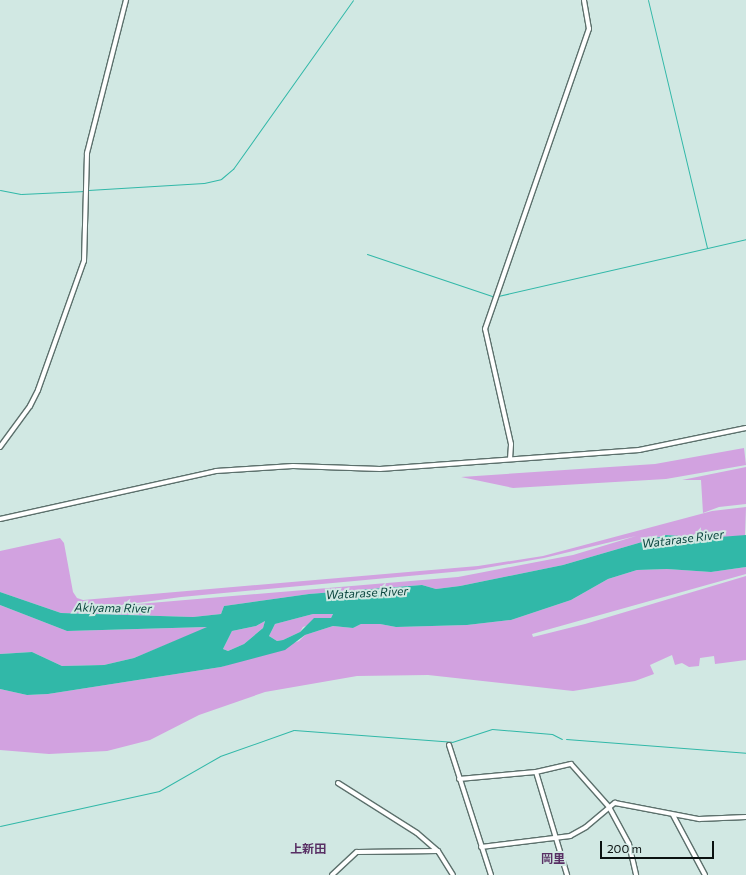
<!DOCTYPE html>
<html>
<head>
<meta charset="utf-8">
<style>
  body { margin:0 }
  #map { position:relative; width:746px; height:875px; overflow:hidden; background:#d1e8e3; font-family:Commissioner,"Noto Sans JP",sans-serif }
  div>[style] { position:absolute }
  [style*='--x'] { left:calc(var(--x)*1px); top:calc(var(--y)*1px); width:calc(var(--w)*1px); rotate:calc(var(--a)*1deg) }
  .green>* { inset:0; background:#d2a2e0 }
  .water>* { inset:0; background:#31b8a8 }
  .stream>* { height:1px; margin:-0.5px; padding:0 0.5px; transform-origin:0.5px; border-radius:0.5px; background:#31b8a8 }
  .roads { filter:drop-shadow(1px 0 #5c706c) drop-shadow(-1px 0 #5c706c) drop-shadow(0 1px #5c706c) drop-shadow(0 -1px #5c706c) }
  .street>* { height:4px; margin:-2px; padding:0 2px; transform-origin:2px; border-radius:2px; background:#fff }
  span { translate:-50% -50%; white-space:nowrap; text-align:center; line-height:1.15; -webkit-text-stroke:4px #d1e8e3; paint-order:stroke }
  .water-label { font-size:12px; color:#0d4740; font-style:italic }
  .neighbourhood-label { font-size:12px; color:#582f64; font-weight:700 }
  .scale { position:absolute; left:600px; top:841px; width:114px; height:18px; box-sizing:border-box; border:2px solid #0a1110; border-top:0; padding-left:5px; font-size:12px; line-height:14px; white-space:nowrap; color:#0a1110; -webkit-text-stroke:3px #d1e8e3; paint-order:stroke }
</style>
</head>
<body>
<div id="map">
  <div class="green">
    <i style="clip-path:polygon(744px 448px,746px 465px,666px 479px,513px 488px,461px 477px,655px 464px)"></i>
    <i style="clip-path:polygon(746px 467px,746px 504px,719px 507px,703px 513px,701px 480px,682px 480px)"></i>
    <i style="clip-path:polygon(evenodd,746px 507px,745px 536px,706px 538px,666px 535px,563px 565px,460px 586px,436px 589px,422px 585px,309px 594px,224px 606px,221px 614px,193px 617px,61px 613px,0 592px,0 551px,60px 538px,64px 543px,73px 592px,77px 598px,83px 600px,478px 566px,543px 556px,712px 511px,746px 507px,636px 536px,573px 555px,458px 577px,115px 606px,181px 597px,474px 570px,544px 558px,636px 536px)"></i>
    <i style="clip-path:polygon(746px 567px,746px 574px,532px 634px,533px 637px,585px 624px,746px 576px,746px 660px,715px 664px,714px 656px,700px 658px,699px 666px,689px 667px,682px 663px,675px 665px,672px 655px,650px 665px,654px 674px,635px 681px,573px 691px,428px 675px,357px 676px,265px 692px,199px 715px,150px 740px,107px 751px,49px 754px,0 750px,0 689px,27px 695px,48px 694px,221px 667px,299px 641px,305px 635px,333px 626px,353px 628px,361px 624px,380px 624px,396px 627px,467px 625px,511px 620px,571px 600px,608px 579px,637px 570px,667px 569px,711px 572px)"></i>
    <i style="clip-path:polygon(0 605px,67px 631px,209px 627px,134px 658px,104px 665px,62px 666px,32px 652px,0 654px)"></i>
    <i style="clip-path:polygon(313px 614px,333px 614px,331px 618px,303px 627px,300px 632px,283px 640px,277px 641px,269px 636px,275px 624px)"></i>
    <i style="clip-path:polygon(265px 621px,263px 628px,244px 644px,228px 651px,223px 649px,232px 631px,256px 626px)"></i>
  </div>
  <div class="water">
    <i style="clip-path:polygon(evenodd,666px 535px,706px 538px,746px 535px,746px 567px,711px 572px,667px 569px,637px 570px,608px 579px,571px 600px,511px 620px,467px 625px,396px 627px,380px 624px,361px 624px,353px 628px,333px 626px,305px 635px,285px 650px,221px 667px,48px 694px,27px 695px,0 689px,0 654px,32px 652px,62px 666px,104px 665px,134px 658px,207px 627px,67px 631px,0 605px,0 592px,61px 613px,193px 617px,221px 614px,224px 606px,309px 594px,422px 585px,436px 589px,460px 586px,563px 565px,666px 535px,313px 614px,333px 614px,331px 618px,314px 618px,300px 632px,283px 640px,277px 641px,269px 636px,275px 624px,313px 614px,666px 535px,265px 621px,263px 628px,244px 644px,228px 651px,223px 649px,232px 631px,256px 626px,265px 621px)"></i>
  </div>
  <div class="stream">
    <i style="--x:648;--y:0;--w:255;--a:76.6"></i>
    <i style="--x:0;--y:190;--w:21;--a:11"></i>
    <i style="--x:21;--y:194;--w:64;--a:-2.7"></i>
    <i style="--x:88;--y:190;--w:116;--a:-3.5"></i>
    <i style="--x:204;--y:183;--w:17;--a:-13"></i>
    <i style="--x:221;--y:179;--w:16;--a:-40"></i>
    <i style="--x:233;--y:169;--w:207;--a:-54.6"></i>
    <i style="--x:367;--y:254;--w:135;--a:18.6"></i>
    <i style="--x:498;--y:296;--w:254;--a:-12.9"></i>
    <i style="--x:566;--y:739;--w:181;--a:4.4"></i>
    <i style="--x:0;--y:826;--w:163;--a:-12.4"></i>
    <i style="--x:159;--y:791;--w:70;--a:-29.8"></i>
    <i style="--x:220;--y:756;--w:78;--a:-19.4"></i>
    <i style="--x:294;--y:730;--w:158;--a:4.3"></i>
    <i style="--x:452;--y:742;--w:42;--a:-18"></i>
    <i style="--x:492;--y:729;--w:60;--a:4.8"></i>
    <i style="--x:552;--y:734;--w:11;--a:27"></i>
  </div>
  <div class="roads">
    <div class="street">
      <i style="--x:0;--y:447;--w:51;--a:-53.8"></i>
      <i style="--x:30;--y:406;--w:18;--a:-63"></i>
      <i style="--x:38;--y:390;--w:137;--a:-70.4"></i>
      <i style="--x:84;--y:261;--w:108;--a:-88.4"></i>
      <i style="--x:87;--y:153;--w:158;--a:-75.7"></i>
      <i style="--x:510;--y:459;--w:15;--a:-86"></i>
      <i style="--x:511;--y:444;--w:118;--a:-102.7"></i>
      <i style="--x:485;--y:329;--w:318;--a:-70.9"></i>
      <i style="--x:589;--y:29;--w:29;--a:-100"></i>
      <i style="--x:0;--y:519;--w:221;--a:-12.5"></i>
      <i style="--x:216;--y:471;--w:77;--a:-3.7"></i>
      <i style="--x:293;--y:466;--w:87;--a:2"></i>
      <i style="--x:380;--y:469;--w:260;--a:-4.2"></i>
      <i style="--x:639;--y:450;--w:109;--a:-11.6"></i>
      <i style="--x:449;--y:745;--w:137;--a:72.1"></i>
      <i style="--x:536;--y:772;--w:108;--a:73.2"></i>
      <i style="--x:459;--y:779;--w:77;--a:-5.2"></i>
      <i style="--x:536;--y:772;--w:36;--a:-13"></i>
      <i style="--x:571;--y:764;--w:57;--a:48.5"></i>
      <i style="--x:609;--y:807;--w:42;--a:61.6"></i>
      <i style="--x:629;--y:844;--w:32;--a:77"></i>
      <i style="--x:338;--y:783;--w:93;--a:32.3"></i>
      <i style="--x:417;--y:833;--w:28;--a:41"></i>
      <i style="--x:438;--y:851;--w:28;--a:58"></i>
      <i style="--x:673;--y:815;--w:68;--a:61.9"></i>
      <i style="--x:481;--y:847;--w:90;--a:-7"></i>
      <i style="--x:570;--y:836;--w:18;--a:-29"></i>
      <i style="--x:586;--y:827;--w:38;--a:-40"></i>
      <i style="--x:615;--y:803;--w:86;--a:10.8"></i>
      <i style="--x:699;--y:819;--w:47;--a:-2.4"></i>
      <i style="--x:332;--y:875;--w:34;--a:-43"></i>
      <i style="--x:357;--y:852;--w:81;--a:-0.7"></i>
    </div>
  </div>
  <div class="water-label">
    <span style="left:683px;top:539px;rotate:-7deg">Watarase River</span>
    <span style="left:367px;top:593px;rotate:-3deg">Watarase River</span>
    <span style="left:113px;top:608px;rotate:1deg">Akiyama River</span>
  </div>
  <div class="neighbourhood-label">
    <span style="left:308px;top:849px">上新田</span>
    <span style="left:553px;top:859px">岡里</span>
  </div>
  <div class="scale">200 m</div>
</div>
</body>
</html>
